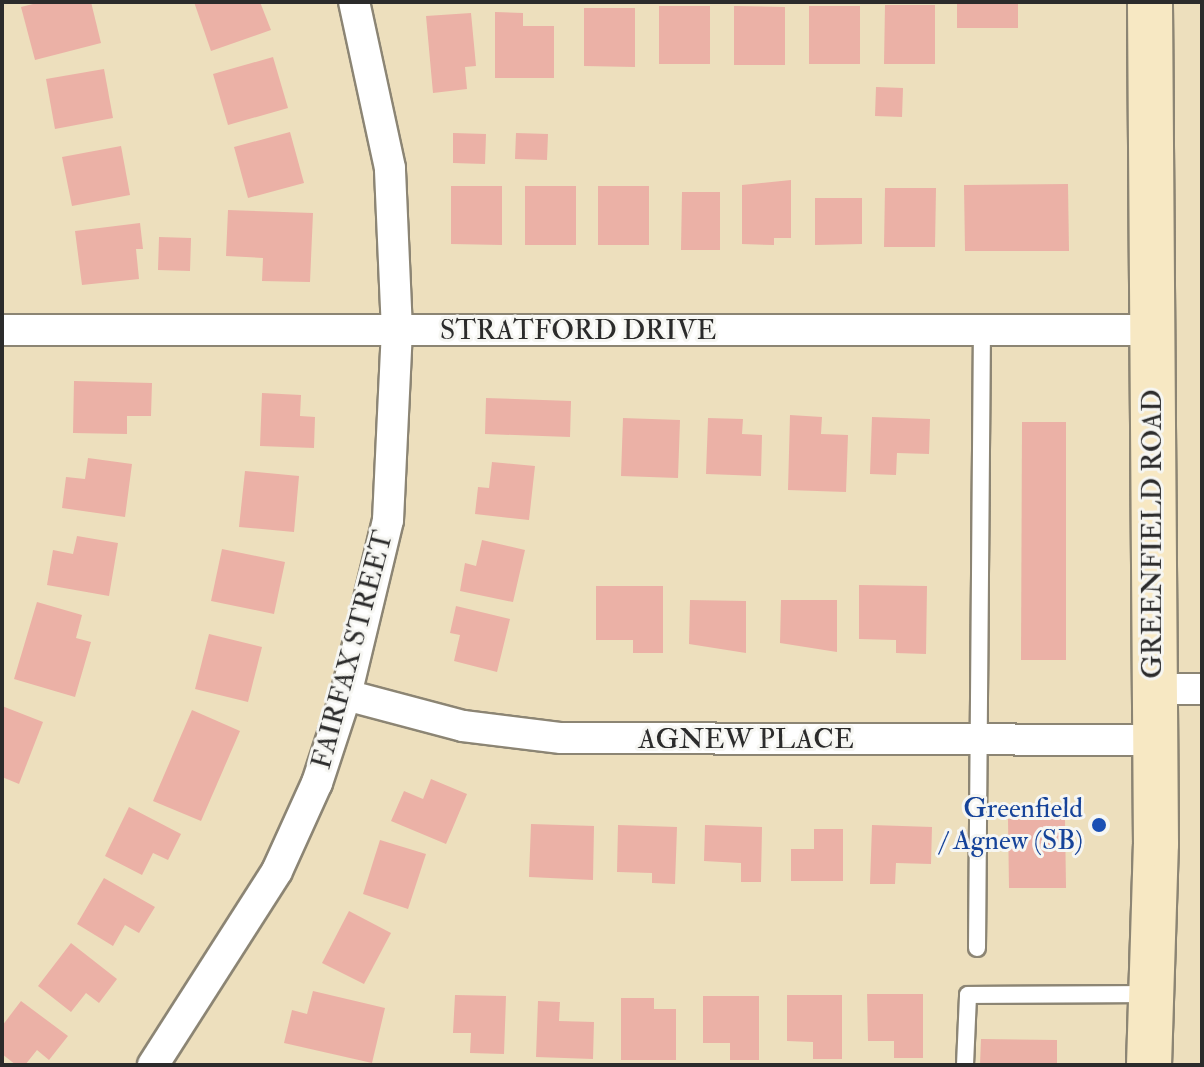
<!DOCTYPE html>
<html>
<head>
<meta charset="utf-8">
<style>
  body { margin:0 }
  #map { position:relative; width:1204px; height:1067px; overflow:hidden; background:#eddfbd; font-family:"IM FELL Double Pica",serif }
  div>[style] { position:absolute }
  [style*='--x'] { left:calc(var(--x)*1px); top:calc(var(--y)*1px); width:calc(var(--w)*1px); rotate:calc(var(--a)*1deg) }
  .building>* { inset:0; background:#ebb1a6 }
  .roads { filter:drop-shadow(2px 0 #8c8574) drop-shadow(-2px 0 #8c8574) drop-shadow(0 2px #8c8574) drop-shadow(0 -2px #8c8574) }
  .service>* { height:16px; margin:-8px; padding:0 8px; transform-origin:8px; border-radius:8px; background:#fff }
  .minor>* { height:30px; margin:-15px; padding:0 15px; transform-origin:15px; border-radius:15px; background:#fff }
  .secondary>* { height:44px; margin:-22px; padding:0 22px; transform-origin:22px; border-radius:22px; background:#f7e8c3 }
  .dots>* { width:22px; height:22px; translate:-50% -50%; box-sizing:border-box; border:4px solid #f6f6f2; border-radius:50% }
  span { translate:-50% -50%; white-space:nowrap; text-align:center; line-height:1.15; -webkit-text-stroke:6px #f6f6f2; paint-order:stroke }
  .street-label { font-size:28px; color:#2b2b2b }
  .transit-label { font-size:28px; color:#164399 }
  .right { translate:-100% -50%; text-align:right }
  .frame { position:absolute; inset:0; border:4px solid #2b2b2b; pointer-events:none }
</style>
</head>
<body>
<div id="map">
  <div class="building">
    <i style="clip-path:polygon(41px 2px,91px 2px,101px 43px,35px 60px,21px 7px)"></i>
    <i style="clip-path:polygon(194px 2px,260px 2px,271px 30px,211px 51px)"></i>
    <i style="clip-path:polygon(957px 2px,1018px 2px,1018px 28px,957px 28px)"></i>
    <i style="clip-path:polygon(885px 5px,935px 5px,935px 64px,884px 64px)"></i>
    <i style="clip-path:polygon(659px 6px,710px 6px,710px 64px,659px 64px)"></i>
    <i style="clip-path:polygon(734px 6px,785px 7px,785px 65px,734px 65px)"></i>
    <i style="clip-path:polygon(809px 6px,860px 6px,860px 64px,809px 64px)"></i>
    <i style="clip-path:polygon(584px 8px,635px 8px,635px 67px,584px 66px)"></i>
    <i style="clip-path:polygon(495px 12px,523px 13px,523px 26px,554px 26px,554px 78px,495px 78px)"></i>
    <i style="clip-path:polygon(471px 13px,476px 66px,465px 67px,467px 89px,433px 93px,426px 16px)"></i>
    <i style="clip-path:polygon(273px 57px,288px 108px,228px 125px,213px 74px)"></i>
    <i style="clip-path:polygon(104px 69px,113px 118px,55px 129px,46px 79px)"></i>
    <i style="clip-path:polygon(876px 87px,903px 88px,902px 117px,875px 116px)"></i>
    <i style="clip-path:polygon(290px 132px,304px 183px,248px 198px,234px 147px)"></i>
    <i style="clip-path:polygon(453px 133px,486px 134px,485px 164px,453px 163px)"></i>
    <i style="clip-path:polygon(516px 133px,548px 134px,547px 160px,515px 159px)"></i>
    <i style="clip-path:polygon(121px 146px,130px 195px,72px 206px,62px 157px)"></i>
    <i style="clip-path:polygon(791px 180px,791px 238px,774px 238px,774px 245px,742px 244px,742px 185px)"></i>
    <i style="clip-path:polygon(1068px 184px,1069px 251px,965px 251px,964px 185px)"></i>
    <i style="clip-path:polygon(451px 186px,502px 186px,502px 245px,451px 244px)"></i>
    <i style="clip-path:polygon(525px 186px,576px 186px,576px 245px,525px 245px)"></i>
    <i style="clip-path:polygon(598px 186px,649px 186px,649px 245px,598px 245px)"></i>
    <i style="clip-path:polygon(885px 188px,936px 188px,935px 247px,884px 247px)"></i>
    <i style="clip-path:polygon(682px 192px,720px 192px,720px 250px,681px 250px)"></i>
    <i style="clip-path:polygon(815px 198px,862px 198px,862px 244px,815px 245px)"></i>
    <i style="clip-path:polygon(228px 210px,313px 213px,310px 282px,262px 281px,263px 258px,226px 256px)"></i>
    <i style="clip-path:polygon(140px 223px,143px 249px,136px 249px,139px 279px,82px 285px,75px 231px)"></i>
    <i style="clip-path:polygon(159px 237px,191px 238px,190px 271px,158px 270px)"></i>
    <i style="clip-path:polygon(74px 381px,152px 383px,151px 416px,127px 416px,127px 434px,73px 433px)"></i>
    <i style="clip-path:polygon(262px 393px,301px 395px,300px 416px,315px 417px,314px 448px,260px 446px)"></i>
    <i style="clip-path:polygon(486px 398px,571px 401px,570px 437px,485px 434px)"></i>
    <i style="clip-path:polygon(790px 415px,822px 417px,821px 434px,848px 435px,846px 492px,788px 490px)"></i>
    <i style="clip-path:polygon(872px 417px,930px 419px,929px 454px,897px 453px,896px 475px,870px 474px)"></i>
    <i style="clip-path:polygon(623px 418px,680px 420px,678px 478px,621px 476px)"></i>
    <i style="clip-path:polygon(708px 418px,743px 419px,742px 434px,762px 435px,761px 476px,706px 474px)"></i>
    <i style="clip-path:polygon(1022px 422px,1066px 422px,1066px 660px,1021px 660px)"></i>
    <i style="clip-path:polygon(88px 458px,132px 464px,125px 517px,62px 508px,66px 477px,85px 479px)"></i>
    <i style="clip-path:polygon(492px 462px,535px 466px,529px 520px,475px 514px,478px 487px,489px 488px)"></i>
    <i style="clip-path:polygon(245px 471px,299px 476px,294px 532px,239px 527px)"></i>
    <i style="clip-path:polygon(77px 536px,118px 543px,109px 596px,47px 585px,53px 550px,73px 554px)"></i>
    <i style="clip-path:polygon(482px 540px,525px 550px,513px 602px,460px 591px,465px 563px,476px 566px)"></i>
    <i style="clip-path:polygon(222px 549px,285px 562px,274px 614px,211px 601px)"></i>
    <i style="clip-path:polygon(859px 585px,927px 586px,926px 654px,896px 653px,896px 640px,859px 639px)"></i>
    <i style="clip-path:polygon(596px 586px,663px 586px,663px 653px,633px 653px,633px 640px,596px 640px)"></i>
    <i style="clip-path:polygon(690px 600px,746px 601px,746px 653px,689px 644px)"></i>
    <i style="clip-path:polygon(781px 600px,837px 600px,837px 652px,780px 643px)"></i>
    <i style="clip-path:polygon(37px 602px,82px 615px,76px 638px,91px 642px,75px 697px,14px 679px)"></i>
    <i style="clip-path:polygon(456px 606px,510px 619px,497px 672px,454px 661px,460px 635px,450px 633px)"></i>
    <i style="clip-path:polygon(209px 634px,262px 647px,248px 702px,195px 689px)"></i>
    <i style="clip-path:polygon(2px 706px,43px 722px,19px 784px,2px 777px)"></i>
    <i style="clip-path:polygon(192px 710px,240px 731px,201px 821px,153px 801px)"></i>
    <i style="clip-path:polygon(431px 779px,467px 794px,446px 844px,391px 821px,404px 791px,423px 799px)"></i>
    <i style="clip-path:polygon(129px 807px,181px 834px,168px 860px,153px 853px,142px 875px,105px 856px)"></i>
    <i style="clip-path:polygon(1008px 819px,1065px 819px,1066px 888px,1009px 888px)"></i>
    <i style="clip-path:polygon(531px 824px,594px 826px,593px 880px,529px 877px)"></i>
    <i style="clip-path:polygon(618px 825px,677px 827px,675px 884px,652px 883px,652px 873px,617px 872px)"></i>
    <i style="clip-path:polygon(705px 825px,762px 827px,761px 882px,741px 882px,741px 863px,704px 861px)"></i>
    <i style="clip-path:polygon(872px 825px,932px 827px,931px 864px,896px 863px,895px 884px,870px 884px)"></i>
    <i style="clip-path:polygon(814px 829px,843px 829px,843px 881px,791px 881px,791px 849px,814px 849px)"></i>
    <i style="clip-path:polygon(380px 840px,426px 854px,408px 909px,363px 894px)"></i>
    <i style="clip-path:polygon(104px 878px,155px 907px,139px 933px,125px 925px,113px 946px,77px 924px)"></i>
    <i style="clip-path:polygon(349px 911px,391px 933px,364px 984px,322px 963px)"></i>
    <i style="clip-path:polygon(71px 943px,117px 979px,99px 1003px,86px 993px,71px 1012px,38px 986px)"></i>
    <i style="clip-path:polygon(313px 991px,385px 1008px,372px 1063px,284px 1043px,292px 1010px,307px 1014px)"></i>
    <i style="clip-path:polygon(867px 994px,923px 994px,923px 1058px,894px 1058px,894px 1041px,868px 1041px)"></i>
    <i style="clip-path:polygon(455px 995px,506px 996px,504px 1054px,470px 1053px,471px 1033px,453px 1033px)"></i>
    <i style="clip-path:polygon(787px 995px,842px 995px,842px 1059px,813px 1059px,813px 1042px,787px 1041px)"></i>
    <i style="clip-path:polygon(703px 996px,759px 996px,759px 1060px,730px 1060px,730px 1043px,703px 1043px)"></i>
    <i style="clip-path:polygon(621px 998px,654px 998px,654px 1009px,676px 1009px,676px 1060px,621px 1060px)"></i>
    <i style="clip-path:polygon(21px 1001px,68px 1036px,49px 1060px,37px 1050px,25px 1065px,16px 1065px,2px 1054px,2px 1026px)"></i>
    <i style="clip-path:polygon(538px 1001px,560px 1002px,559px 1021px,594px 1022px,593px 1059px,536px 1057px)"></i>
    <i style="clip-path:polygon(981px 1039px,1057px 1040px,1057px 1065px,980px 1065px)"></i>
  </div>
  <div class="roads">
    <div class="service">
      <i style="--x:977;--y:948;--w:617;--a:-89.54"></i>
      <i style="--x:965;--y:1065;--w:70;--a:-87.5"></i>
      <i style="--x:968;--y:995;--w:180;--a:-0.3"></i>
    </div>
    <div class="minor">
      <i style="--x:2;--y:330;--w:1151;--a:0"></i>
      <i style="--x:1153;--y:689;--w:49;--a:0"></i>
      <i style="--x:346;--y:695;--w:121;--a:14.8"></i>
      <i style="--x:463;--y:726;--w:99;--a:7"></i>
      <i style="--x:561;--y:738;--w:591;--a:0.19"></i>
      <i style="--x:153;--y:1065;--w:230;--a:-57.4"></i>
      <i style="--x:277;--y:871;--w:97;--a:-65.6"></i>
      <i style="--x:317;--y:783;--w:93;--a:-71.8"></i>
      <i style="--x:346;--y:695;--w:180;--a:-76.5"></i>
      <i style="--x:388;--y:520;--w:189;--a:-87.3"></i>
      <i style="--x:397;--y:331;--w:163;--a:-92.5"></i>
      <i style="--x:390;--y:168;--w:170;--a:-102.2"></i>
    </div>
    <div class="secondary">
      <i style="--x:1149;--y:1065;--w:221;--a:-88.2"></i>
      <i style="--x:1156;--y:844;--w:842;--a:-90.41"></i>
    </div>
  </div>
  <div class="dots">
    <i style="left:1099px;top:825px;background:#1a4fb4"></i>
  </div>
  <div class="street-label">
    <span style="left:578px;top:331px">STRATFORD DRIVE</span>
    <span style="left:1153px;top:534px;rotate:-90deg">GREENFIELD ROAD</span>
    <span style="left:353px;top:650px;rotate:-75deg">FAIRFAX STREET</span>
    <span style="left:746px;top:740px">AGNEW PLACE</span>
  </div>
  <div class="transit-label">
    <span class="right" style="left:1083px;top:825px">Greenfield<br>/ Agnew (SB)</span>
  </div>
  <div class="frame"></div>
</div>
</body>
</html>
